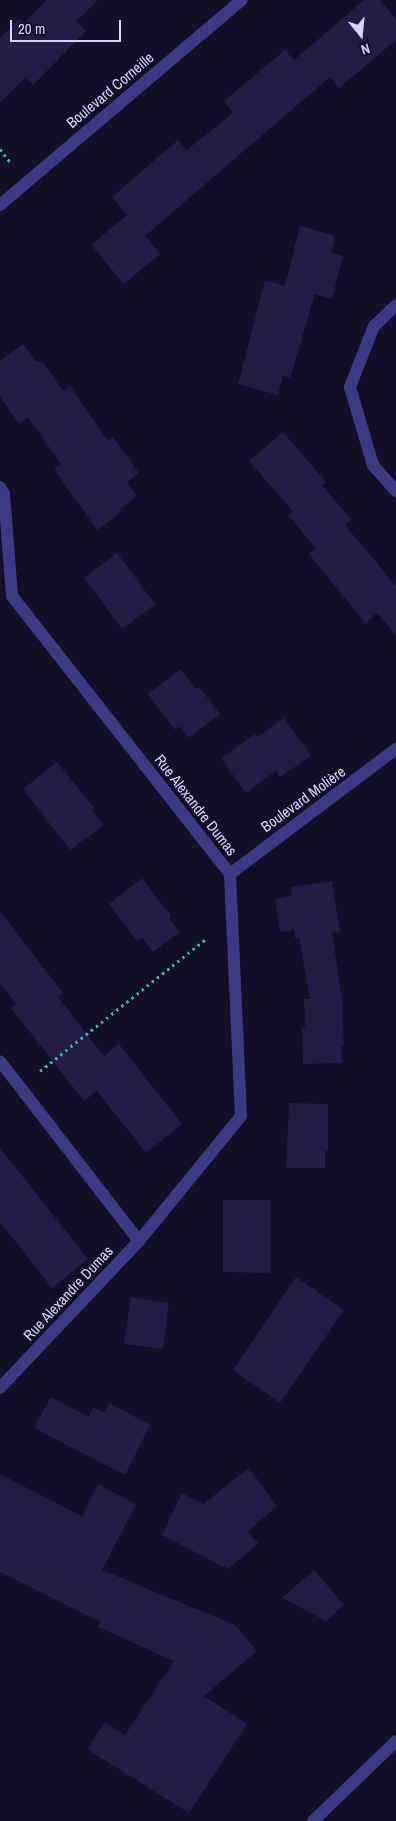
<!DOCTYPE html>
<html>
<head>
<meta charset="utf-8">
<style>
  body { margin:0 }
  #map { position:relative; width:396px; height:1821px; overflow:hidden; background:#130f26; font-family:"Archivo Narrow",sans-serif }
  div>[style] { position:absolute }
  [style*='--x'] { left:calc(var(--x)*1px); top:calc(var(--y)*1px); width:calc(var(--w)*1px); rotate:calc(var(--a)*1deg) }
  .building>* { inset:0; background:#241b47 }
  .path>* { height:3px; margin-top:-1.5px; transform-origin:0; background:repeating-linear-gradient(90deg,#2fb8b0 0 2.5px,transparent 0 6.5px) }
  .minor>* { height:12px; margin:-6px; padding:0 6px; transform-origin:6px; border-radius:6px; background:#3d3a85 }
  span { translate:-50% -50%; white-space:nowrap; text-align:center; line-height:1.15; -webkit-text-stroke:5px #130f26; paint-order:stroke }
  .street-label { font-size:15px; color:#d9d4ff }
  .north { position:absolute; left:336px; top:10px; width:50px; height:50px; -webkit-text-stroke:4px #130f26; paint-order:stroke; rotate:163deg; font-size:14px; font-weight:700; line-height:20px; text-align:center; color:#d9d4ff }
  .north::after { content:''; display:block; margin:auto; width:18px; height:22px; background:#d9d4ff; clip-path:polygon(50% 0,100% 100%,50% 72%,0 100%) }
  .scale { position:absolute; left:10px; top:20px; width:111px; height:22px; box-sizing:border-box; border:2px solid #d9d4ff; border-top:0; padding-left:6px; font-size:15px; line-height:18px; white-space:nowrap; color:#d9d4ff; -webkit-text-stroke:4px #130f26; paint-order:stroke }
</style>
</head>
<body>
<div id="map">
  <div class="building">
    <i style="clip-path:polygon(47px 0,98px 0,77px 21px,86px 31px,33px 85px,25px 78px,0 103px,0 38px,19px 19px,24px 23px)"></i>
    <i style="clip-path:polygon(364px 0,380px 0,396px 19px,396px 40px,339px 88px,330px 77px,145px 236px,160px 254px,124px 284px,91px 245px,127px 215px,112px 197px,178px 140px,187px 150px,233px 113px,224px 101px,285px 50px,294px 60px)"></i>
    <i style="clip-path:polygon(300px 225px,335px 236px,331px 252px,343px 256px,332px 299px,315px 294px,290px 378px,283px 376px,278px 395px,238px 384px,265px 280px,285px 286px)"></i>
    <i style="clip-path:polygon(23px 344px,35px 361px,43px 362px,63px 391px,70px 386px,108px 441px,113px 437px,139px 473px,127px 482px,137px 496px,119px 509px,121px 512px,97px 530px,54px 469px,61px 464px,28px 417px,19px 424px,0 397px,0 361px)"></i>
    <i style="clip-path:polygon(283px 432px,326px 482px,322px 485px,351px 519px,345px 525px,396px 586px,396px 635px,377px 613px,365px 623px,309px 554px,316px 548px,288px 515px,293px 511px,249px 461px)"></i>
    <i style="clip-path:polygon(117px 553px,155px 604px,122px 629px,84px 578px)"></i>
    <i style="clip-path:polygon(181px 669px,196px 689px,199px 687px,220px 714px,189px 738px,179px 726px,175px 730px,148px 694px)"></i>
    <i style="clip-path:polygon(284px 718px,311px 756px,280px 777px,276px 771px,246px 793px,221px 758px,255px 734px,257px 737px)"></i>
    <i style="clip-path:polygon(57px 762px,94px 808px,92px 810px,104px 825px,70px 850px,23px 789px)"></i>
    <i style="clip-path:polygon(142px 878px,171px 916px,169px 918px,179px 932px,153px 952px,142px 938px,137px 941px,109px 904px)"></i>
    <i style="clip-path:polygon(332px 881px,340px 931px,332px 932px,342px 999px,344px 1045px,341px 1045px,342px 1063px,303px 1064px,302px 1027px,305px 1027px,304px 999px,310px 999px,299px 938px,295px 938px,294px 930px,280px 932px,275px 899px,292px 896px,291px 887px)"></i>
    <i style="clip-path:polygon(0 911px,63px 993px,58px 997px,104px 1056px,119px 1044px,182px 1124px,146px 1153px,97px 1091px,84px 1101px,11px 1008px,16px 1004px,0 983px)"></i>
    <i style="clip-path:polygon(289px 1103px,328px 1104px,328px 1151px,325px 1151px,325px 1168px,286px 1168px)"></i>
    <i style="clip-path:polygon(0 1148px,88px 1259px,52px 1288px,0 1222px)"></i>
    <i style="clip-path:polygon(223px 1200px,271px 1200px,270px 1273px,223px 1272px)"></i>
    <i style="clip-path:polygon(296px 1277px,344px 1310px,280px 1403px,233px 1370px)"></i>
    <i style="clip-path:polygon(131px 1297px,169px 1303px,163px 1349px,124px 1344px)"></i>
    <i style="clip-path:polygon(51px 1397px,89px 1417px,93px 1407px,104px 1413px,109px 1403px,150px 1425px,125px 1475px,34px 1428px)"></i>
    <i style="clip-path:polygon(249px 1468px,277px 1506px,247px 1532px,259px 1543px,228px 1569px,162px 1535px,182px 1493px,203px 1504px)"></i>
    <i style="clip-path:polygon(0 1474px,82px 1516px,98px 1484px,136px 1504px,102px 1570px,235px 1625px,257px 1651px,204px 1696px,247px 1724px,189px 1813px,87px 1749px,105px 1722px,125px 1735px,174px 1661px,98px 1627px,100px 1622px,0 1572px)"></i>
    <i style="clip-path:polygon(314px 1570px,344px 1605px,326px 1621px,282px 1598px)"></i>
  </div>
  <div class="path">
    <i style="--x:0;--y:149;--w:16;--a:52"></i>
    <i style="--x:40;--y:1071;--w:213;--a:-38.5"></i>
  </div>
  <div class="minor">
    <i style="--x:0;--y:205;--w:317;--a:-40.3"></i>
    <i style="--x:396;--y:305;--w:30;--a:136"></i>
    <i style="--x:374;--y:326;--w:66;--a:111.5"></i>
    <i style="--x:350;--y:387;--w:81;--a:73.6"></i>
    <i style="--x:373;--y:465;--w:35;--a:49"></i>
    <i style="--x:0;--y:487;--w:8;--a:60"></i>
    <i style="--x:4;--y:494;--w:102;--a:85.5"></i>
    <i style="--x:12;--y:596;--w:353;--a:51.9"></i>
    <i style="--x:230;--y:874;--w:242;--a:87.4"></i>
    <i style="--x:241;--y:1116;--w:161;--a:129.2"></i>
    <i style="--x:139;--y:1241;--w:227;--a:-127.7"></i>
    <i style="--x:230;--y:874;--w:208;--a:-37"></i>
    <i style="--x:0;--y:1388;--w:202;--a:-46.6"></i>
    <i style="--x:313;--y:1821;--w:115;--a:-43.9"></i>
  </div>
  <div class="street-label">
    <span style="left:110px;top:90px;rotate:-40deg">Boulevard Corneille</span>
    <span style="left:303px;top:799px;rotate:-36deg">Boulevard Molière</span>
    <span style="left:196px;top:805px;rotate:52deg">Rue Alexandre Dumas</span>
    <span style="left:68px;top:1293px;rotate:-47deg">Rue Alexandre Dumas</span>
  </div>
  <div class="north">N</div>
  <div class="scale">20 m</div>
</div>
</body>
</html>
